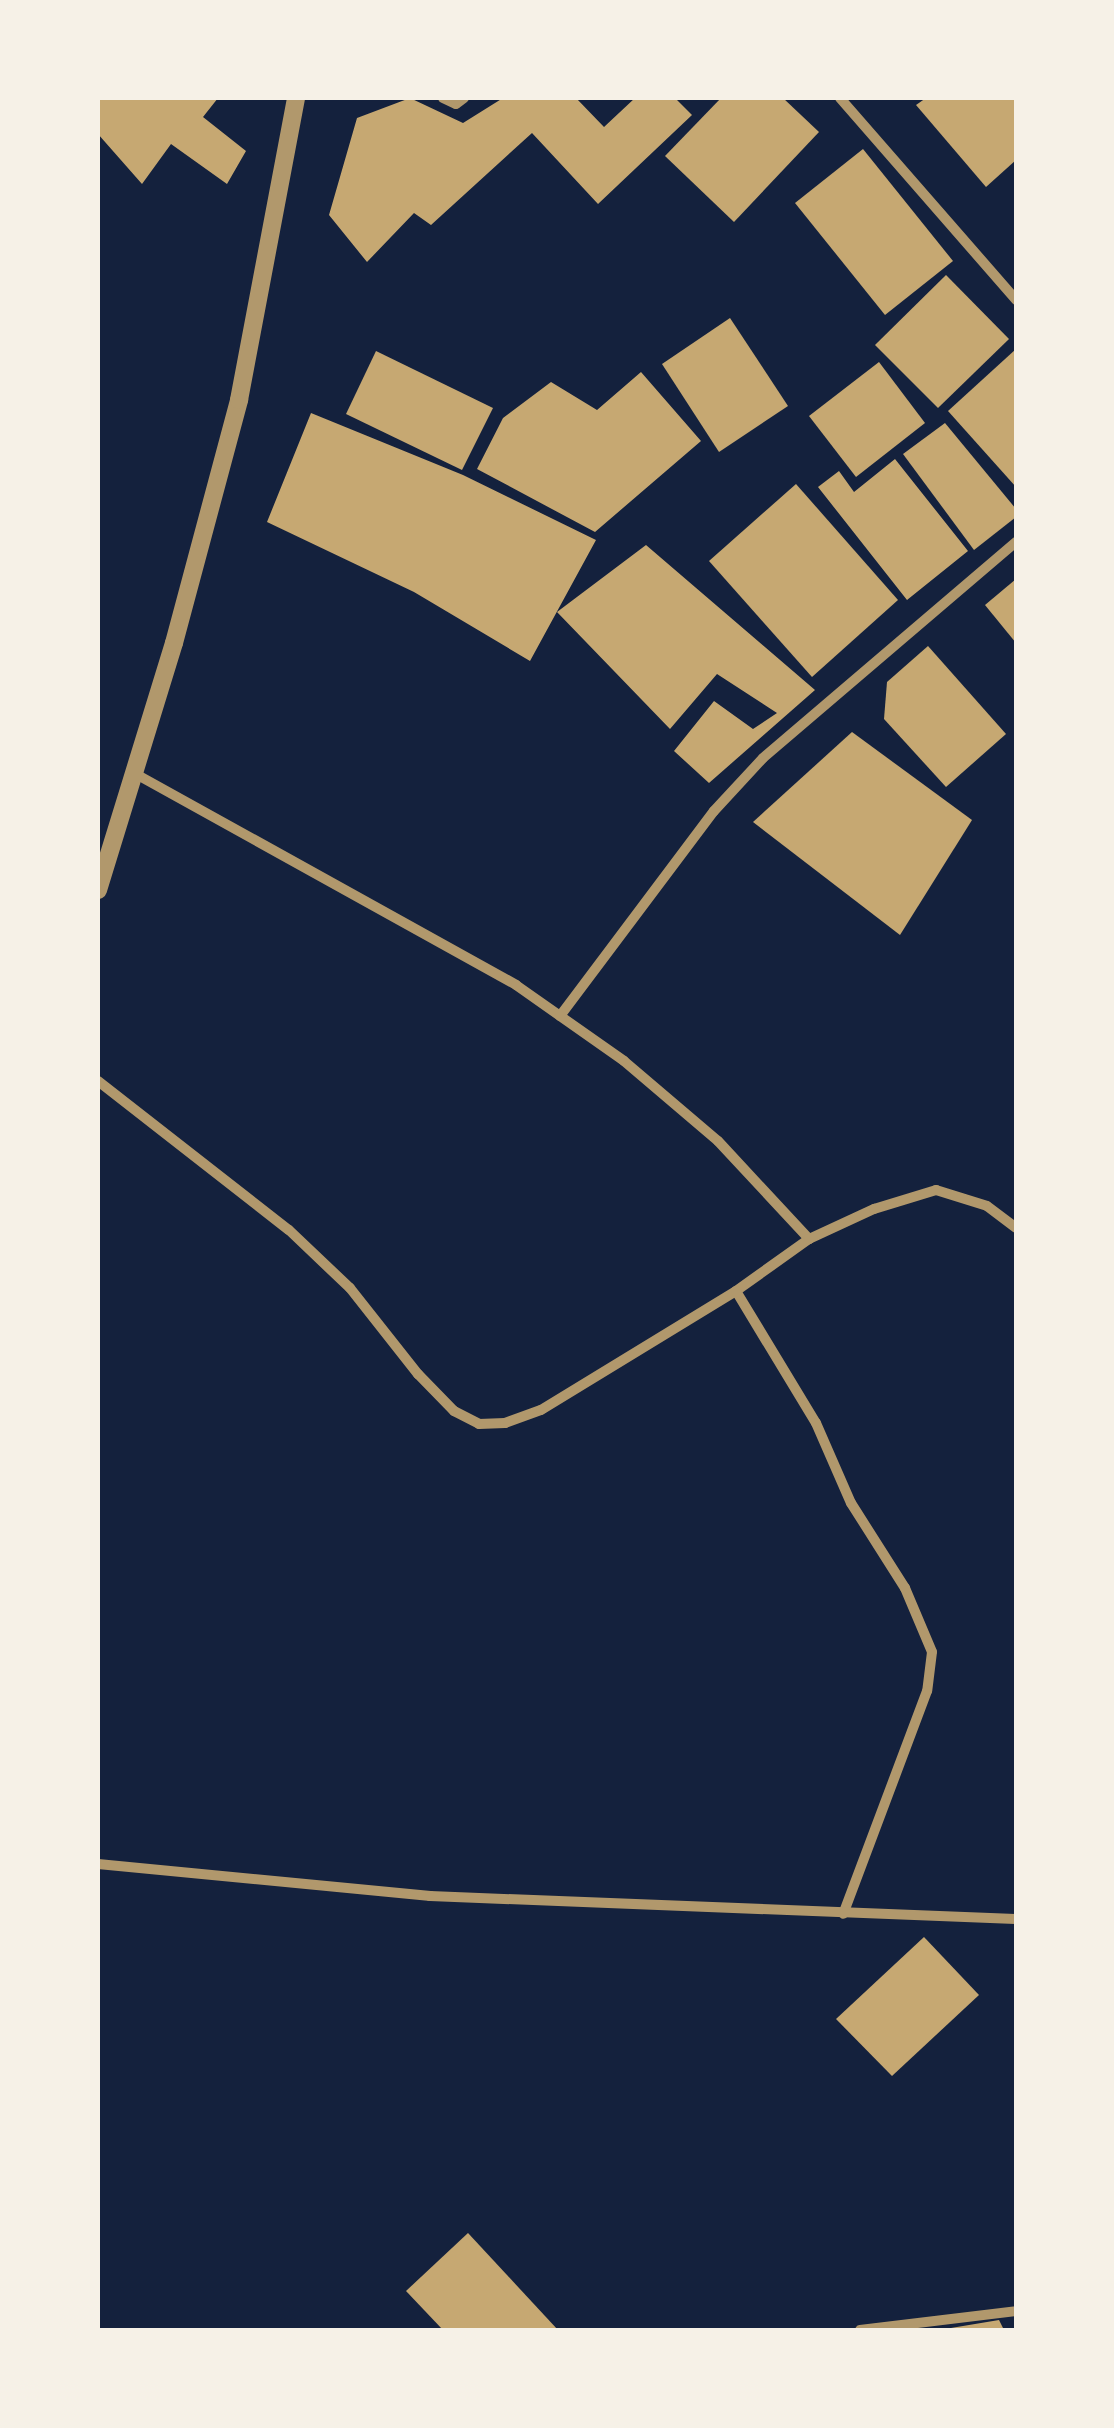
<!DOCTYPE html>
<html>
<head>
<meta charset="utf-8">
<style>
  body { margin:0 }
  #map { position:relative; width:1114px; height:2428px; overflow:hidden; background:#14213d; font-family:"Noto Sans",sans-serif }
  div>[style] { position:absolute }
  [style*='--x'] { left:calc(var(--x)*1px); top:calc(var(--y)*1px); width:calc(var(--w)*1px); rotate:calc(var(--a)*1deg) }
  .building>* { inset:0; background:#c6a872 }
  .minor>* { height:10px; margin:-5px; padding:0 5px; transform-origin:5px; border-radius:5px; background:#b1986c }
  .tertiary>* { height:18px; margin:-9px; padding:0 9px; transform-origin:9px; border-radius:9px; background:#b1986c }
  span { translate:-50% -50%; white-space:nowrap; text-align:center; line-height:1.15; -webkit-text-stroke:10px #f6f1e7; paint-order:stroke }
  .frame { position:absolute; inset:0; border:100px solid #f6f1e7; pointer-events:none }
</style>
</head>
<body>
<div id="map">
  <div class="building">
    <i style="clip-path:polygon(98px 98px,218px 98px,203px 117px,246px 151px,227px 184px,171px 144px,142px 184px,98px 134px)"></i>
    <i style="clip-path:polygon(410px 98px,463px 123px,503px 98px,576px 98px,604px 127px,635px 98px,675px 98px,692px 115px,598px 204px,532px 133px,431px 225px,414px 213px,367px 262px,329px 215px,357px 118px)"></i>
    <i style="clip-path:polygon(721px 98px,783px 98px,819px 132px,734px 222px,665px 156px)"></i>
    <i style="clip-path:polygon(926px 98px,1016px 98px,1016px 160px,986px 187px,916px 105px)"></i>
    <i style="clip-path:polygon(863px 149px,953px 261px,885px 315px,795px 203px)"></i>
    <i style="clip-path:polygon(946px 275px,1009px 339px,938px 408px,875px 345px)"></i>
    <i style="clip-path:polygon(730px 318px,788px 406px,719px 452px,662px 364px)"></i>
    <i style="clip-path:polygon(1016px 349px,1016px 487px,948px 411px)"></i>
    <i style="clip-path:polygon(376px 351px,493px 408px,462px 470px,346px 414px)"></i>
    <i style="clip-path:polygon(879px 362px,925px 423px,856px 477px,809px 416px)"></i>
    <i style="clip-path:polygon(641px 372px,701px 441px,595px 532px,477px 469px,503px 418px,551px 382px,597px 410px)"></i>
    <i style="clip-path:polygon(311px 413px,463px 475px,596px 540px,530px 661px,414px 592px,267px 522px)"></i>
    <i style="clip-path:polygon(945px 423px,1016px 509px,1016px 517px,974px 550px,903px 454px)"></i>
    <i style="clip-path:polygon(895px 459px,968px 551px,907px 600px,818px 487px,839px 471px,854px 492px)"></i>
    <i style="clip-path:polygon(796px 484px,898px 600px,812px 677px,709px 561px)"></i>
    <i style="clip-path:polygon(646px 545px,815px 690px,709px 783px,674px 751px,714px 701px,753px 729px,777px 713px,717px 674px,670px 729px,557px 612px)"></i>
    <i style="clip-path:polygon(1016px 579px,1016px 643px,985px 605px)"></i>
    <i style="clip-path:polygon(928px 646px,1006px 734px,946px 787px,884px 719px,887px 682px)"></i>
    <i style="clip-path:polygon(852px 732px,972px 820px,900px 935px,753px 822px)"></i>
    <i style="clip-path:polygon(924px 1937px,979px 1995px,892px 2076px,836px 2019px)"></i>
    <i style="clip-path:polygon(468px 2233px,558px 2330px,443px 2330px,406px 2291px)"></i>
    <i style="clip-path:polygon(999px 2320px,1004px 2330px,951px 2330px,951px 2328px)"></i>
  </div>
  <div class="minor">
    <i style="--x:443;--y:98;--w:14;--a:25"></i>
    <i style="--x:456;--y:104;--w:10;--a:-37"></i>
    <i style="--x:840;--y:98;--w:268;--a:48.9"></i>
    <i style="--x:134;--y:773;--w:437;--a:29"></i>
    <i style="--x:516;--y:985;--w:132;--a:35.1"></i>
    <i style="--x:624;--y:1061;--w:123;--a:40.4"></i>
    <i style="--x:718;--y:1141;--w:134;--a:47.1"></i>
    <i style="--x:560;--y:1016;--w:256;--a:-53.1"></i>
    <i style="--x:714;--y:811;--w:72;--a:-47.2"></i>
    <i style="--x:763;--y:758;--w:333;--a:-40.5"></i>
    <i style="--x:98;--y:1081;--w:242;--a:38"></i>
    <i style="--x:289;--y:1230;--w:84;--a:43.6"></i>
    <i style="--x:350;--y:1288;--w:110;--a:51.7"></i>
    <i style="--x:418;--y:1374;--w:52;--a:45.8"></i>
    <i style="--x:454;--y:1411;--w:28;--a:27"></i>
    <i style="--x:479;--y:1424;--w:26;--a:-2"></i>
    <i style="--x:505;--y:1423;--w:38;--a:-20"></i>
    <i style="--x:541;--y:1410;--w:228;--a:-31.4"></i>
    <i style="--x:736;--y:1291;--w:90;--a:-35.5"></i>
    <i style="--x:809;--y:1239;--w:72;--a:-24.8"></i>
    <i style="--x:874;--y:1209;--w:65;--a:-17"></i>
    <i style="--x:936;--y:1190;--w:53;--a:17.4"></i>
    <i style="--x:987;--y:1206;--w:36;--a:37"></i>
    <i style="--x:736;--y:1291;--w:154;--a:58.8"></i>
    <i style="--x:816;--y:1423;--w:87;--a:66.4"></i>
    <i style="--x:851;--y:1503;--w:101;--a:57.6"></i>
    <i style="--x:905;--y:1588;--w:69;--a:67.1"></i>
    <i style="--x:932;--y:1652;--w:39;--a:97"></i>
    <i style="--x:927;--y:1691;--w:238;--a:110.6"></i>
    <i style="--x:98;--y:1864;--w:334;--a:5.5"></i>
    <i style="--x:430;--y:1896;--w:586;--a:2.25"></i>
    <i style="--x:860;--y:2330;--w:157;--a:-6.9"></i>
  </div>
  <div class="tertiary">
    <i style="--x:98;--y:890;--w:258;--a:-72.9"></i>
    <i style="--x:174;--y:643;--w:252;--a:-75"></i>
    <i style="--x:239;--y:400;--w:307;--a:-79.3"></i>
  </div>
  <div class="frame"></div>
</div>
</body>
</html>
